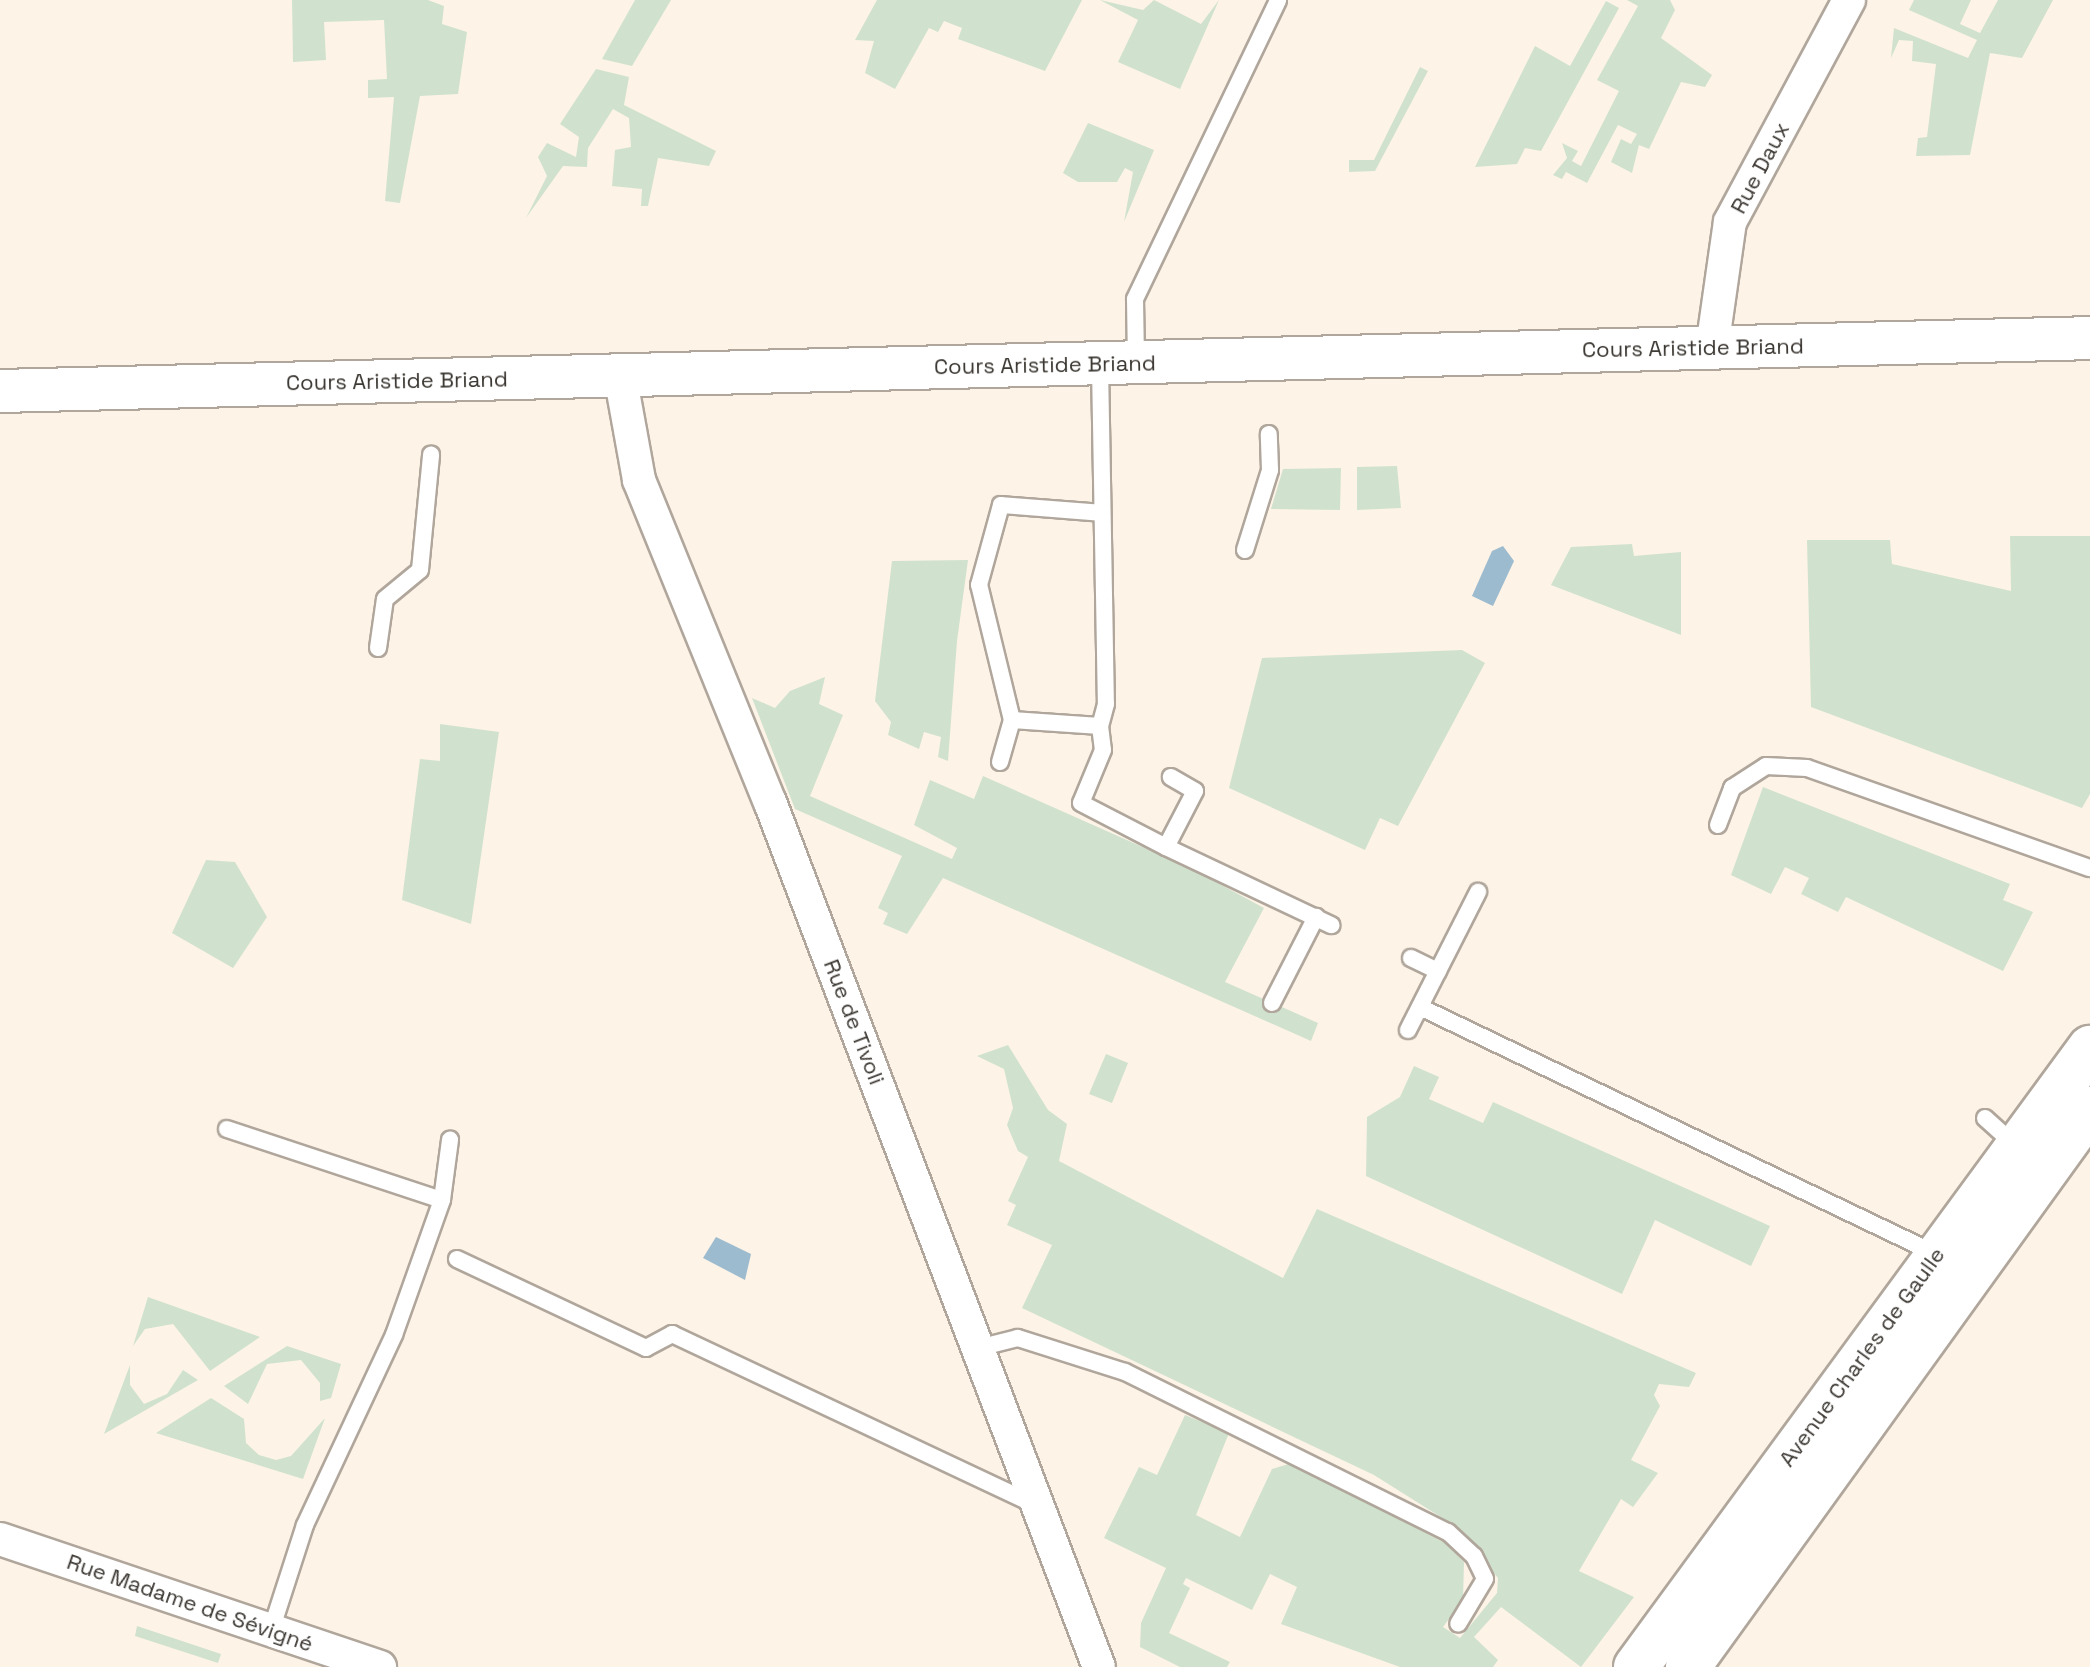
<!DOCTYPE html>
<html>
<head>
<meta charset="utf-8">
<style>
  body { margin:0 }
  #map { position:relative; width:2090px; height:1667px; overflow:hidden; background:#fdf3e7; font-family:"Space Grotesk",sans-serif }
  div>[style] { position:absolute }
  [style*='--x'] { left:calc(var(--x)*1px); top:calc(var(--y)*1px); width:calc(var(--w)*1px); rotate:calc(var(--a)*1deg) }
  .green>* { inset:0; background:#d0e2cd }
  .water>* { inset:0; background:#9dbbcf }
  .roads { filter:drop-shadow(2px 0 #b0a69b) drop-shadow(-2px 0 #b0a69b) drop-shadow(0 2px #b0a69b) drop-shadow(0 -2px #b0a69b) }
  .service>* { height:16px; margin:-8px; padding:0 8px; transform-origin:8px; border-radius:8px; background:#fff }
  .minor>* { height:32px; margin:-16px; padding:0 16px; transform-origin:16px; border-radius:16px; background:#fff }
  .tertiary>* { height:42px; margin:-21px; padding:0 21px; transform-origin:21px; border-radius:21px; background:#fff }
  .secondary>* { height:44px; margin:-22px; padding:0 22px; transform-origin:22px; border-radius:22px; background:#fff }
  span { translate:-50% -50%; white-space:nowrap; text-align:center; line-height:1.15; -webkit-text-stroke:8px #fff; paint-order:stroke }
  .street-label { font-size:22px; color:#3b3732 }
</style>
</head>
<body>
<div id="map">
  <div class="green">
    <i style="clip-path:polygon(292px 0,428px 0,444px 6px,442px 24px,467px 32px,458px 94px,420px 96px,400px 203px,385px 201px,394px 97px,368px 98px,368px 80px,387px 79px,384px 20px,324px 22px,326px 60px,293px 62px)"></i>
    <i style="clip-path:polygon(635px 0,671px 0,632px 66px,602px 59px)"></i>
    <i style="clip-path:polygon(877px 0,1082px 0,1045px 71px,958px 39px,962px 28px,944px 21px,938px 32px,929px 28px,895px 89px,865px 73px,874px 41px,855px 40px)"></i>
    <i style="clip-path:polygon(1100px 0,1143px 10px,1154px 0,1201px 24px,1219px 0,1180px 89px,1118px 62px,1138px 20px)"></i>
    <i style="clip-path:polygon(1627px 0,1670px 0,1675px 10px,1661px 38px,1712px 75px,1705px 87px,1681px 82px,1649px 149px,1639px 145px,1632px 173px,1611px 162px,1621px 139px,1631px 144px,1637px 134px,1618px 125px,1587px 183px,1566px 172px,1562px 179px,1553px 175px,1567px 158px,1562px 143px,1578px 151px,1572px 161px,1581px 166px,1619px 91px,1597px 80px,1638px 6px)"></i>
    <i style="clip-path:polygon(1914px 0,1971px 0,1960px 24px,1980px 33px,1998px 0,2053px 0,2022px 58px,1990px 53px,1970px 155px,1916px 156px,1918px 138px,1927px 137px,1936px 64px,1912px 61px,1913px 41px,1899px 40px,1891px 58px,1894px 28px,1968px 58px,1977px 40px,1909px 10px)"></i>
    <i style="clip-path:polygon(1606px 1px,1619px 8px,1541px 151px,1525px 148px,1517px 164px,1475px 167px,1535px 46px,1570px 66px)"></i>
    <i style="clip-path:polygon(1420px 67px,1428px 71px,1375px 171px,1349px 172px,1349px 160px,1374px 160px)"></i>
    <i style="clip-path:polygon(596px 69px,629px 77px,624px 105px,716px 151px,709px 166px,658px 158px,648px 206px,641px 206px,642px 189px,612px 186px,615px 150px,631px 147px,629px 118px,613px 109px,588px 148px,587px 167px,563px 166px,526px 218px,547px 176px,538px 157px,547px 143px,576px 157px,579px 137px,560px 124px)"></i>
    <i style="clip-path:polygon(1088px 123px,1154px 150px,1124px 222px,1133px 172px,1125px 168px,1117px 182px,1078px 182px,1063px 173px)"></i>
    <i style="clip-path:polygon(1397px 466px,1401px 508px,1357px 510px,1357px 467px)"></i>
    <i style="clip-path:polygon(1341px 468px,1340px 510px,1271px 509px,1283px 469px)"></i>
    <i style="clip-path:polygon(2010px 536px,2090px 536px,2090px 794px,2082px 808px,1811px 707px,1807px 540px,1890px 540px,1892px 564px,2011px 591px)"></i>
    <i style="clip-path:polygon(1632px 544px,1634px 556px,1681px 552px,1681px 635px,1551px 585px,1571px 547px)"></i>
    <i style="clip-path:polygon(968px 560px,957px 641px,948px 761px,938px 757px,941px 737px,924px 732px,919px 749px,888px 735px,891px 722px,875px 701px,892px 561px)"></i>
    <i style="clip-path:polygon(1462px 650px,1485px 663px,1398px 826px,1380px 818px,1365px 850px,1229px 788px,1262px 658px)"></i>
    <i style="clip-path:polygon(825px 677px,819px 704px,843px 715px,810px 796px,952px 859px,957px 848px,914px 825px,930px 780px,974px 799px,983px 776px,1190px 868px,1264px 908px,1225px 982px,1318px 1023px,1311px 1041px,943px 878px,907px 934px,883px 924px,888px 913px,878px 908px,902px 856px,795px 809px,752px 698px,775px 708px,790px 691px)"></i>
    <i style="clip-path:polygon(440px 724px,499px 732px,471px 924px,402px 900px,420px 759px,440px 761px)"></i>
    <i style="clip-path:polygon(1763px 787px,2010px 884px,2003px 900px,2033px 912px,2003px 971px,1846px 897px,1838px 912px,1801px 894px,1809px 878px,1785px 867px,1771px 894px,1731px 875px)"></i>
    <i style="clip-path:polygon(206px 860px,235px 862px,267px 917px,233px 968px,172px 933px)"></i>
    <i style="clip-path:polygon(1008px 1045px,1048px 1110px,1067px 1124px,1059px 1161px,1283px 1278px,1317px 1209px,1696px 1373px,1689px 1387px,1659px 1384px,1654px 1395px,1660px 1406px,1631px 1460px,1658px 1473px,1633px 1507px,1621px 1499px,1579px 1571px,1634px 1597px,1581px 1667px,1501px 1607px,1474px 1637px,1498px 1660px,1493px 1667px,1400px 1667px,1281px 1624px,1297px 1587px,1270px 1574px,1252px 1610px,1186px 1578px,1183px 1584px,1190px 1588px,1169px 1633px,1230px 1662px,1227px 1667px,1180px 1667px,1140px 1647px,1141px 1623px,1166px 1568px,1104px 1538px,1139px 1467px,1157px 1475px,1185px 1415px,1229px 1433px,1196px 1515px,1240px 1537px,1272px 1469px,1292px 1463px,1445px 1543px,1464px 1562px,1463px 1600px,1443px 1627px,1460px 1638px,1497px 1593px,1498px 1578px,1455px 1526px,1374px 1475px,1022px 1308px,1052px 1245px,1007px 1225px,1016px 1205px,1008px 1201px,1028px 1157px,1018px 1151px,1007px 1125px,1013px 1108px,1004px 1069px,977px 1056px)"></i>
    <i style="clip-path:polygon(1106px 1054px,1128px 1063px,1112px 1103px,1089px 1094px)"></i>
    <i style="clip-path:polygon(1414px 1066px,1439px 1077px,1429px 1099px,1483px 1123px,1493px 1102px,1770px 1226px,1751px 1266px,1655px 1220px,1622px 1294px,1366px 1176px,1367px 1117px,1400px 1097px)"></i>
    <i style="clip-path:polygon(148px 1297px,260px 1337px,210px 1371px,173px 1324px,145px 1329px,133px 1346px)"></i>
    <i style="clip-path:polygon(287px 1346px,341px 1364px,331px 1398px,320px 1401px,320px 1383px,301px 1360px,267px 1364px,248px 1404px,224px 1386px)"></i>
    <i style="clip-path:polygon(130px 1365px,130px 1385px,144px 1404px,167px 1394px,183px 1370px,198px 1380px,104px 1434px)"></i>
    <i style="clip-path:polygon(211px 1398px,244px 1419px,246px 1443px,259px 1455px,276px 1460px,291px 1456px,325px 1418px,303px 1479px,156px 1433px)"></i>
    <i style="clip-path:polygon(137px 1626px,221px 1654px,218px 1663px,135px 1636px)"></i>
  </div>
  <div class="water">
    <i style="clip-path:polygon(1503px 546px,1514px 561px,1493px 606px,1472px 596px,1492px 551px)"></i>
    <i style="clip-path:polygon(716px 1237px,751px 1254px,745px 1280px,703px 1258px)"></i>
  </div>
  <div class="roads">
    <div class="service">
      <i style="--x:1136;--y:362;--w:63;--a:-90.9"></i>
      <i style="--x:1135;--y:299;--w:331;--a:-64.4"></i>
      <i style="--x:1100;--y:365;--w:339;--a:89"></i>
      <i style="--x:1106;--y:704;--w:23;--a:105"></i>
      <i style="--x:1245;--y:550;--w:84;--a:-72.6"></i>
      <i style="--x:1270;--y:470;--w:36;--a:-92"></i>
      <i style="--x:378;--y:648;--w:49;--a:-81.9"></i>
      <i style="--x:385;--y:599;--w:45;--a:-39.6"></i>
      <i style="--x:420;--y:570;--w:116;--a:-84.5"></i>
      <i style="--x:1012;--y:720;--w:88;--a:3.9"></i>
      <i style="--x:1100;--y:726;--w:24;--a:83"></i>
      <i style="--x:1103;--y:750;--w:57;--a:112.5"></i>
      <i style="--x:1081;--y:803;--w:96;--a:27.4"></i>
      <i style="--x:1166;--y:847;--w:63;--a:-62.6"></i>
      <i style="--x:1195;--y:791;--w:28;--a:-150"></i>
      <i style="--x:1000;--y:762;--w:44;--a:-74.1"></i>
      <i style="--x:1012;--y:720;--w:139;--a:-103.7"></i>
      <i style="--x:979;--y:585;--w:83;--a:-74.6"></i>
      <i style="--x:1001;--y:505;--w:101;--a:4.5"></i>
      <i style="--x:1718;--y:825;--w:40;--a:-69"></i>
      <i style="--x:1732;--y:788;--w:40;--a:-32.9"></i>
      <i style="--x:1766;--y:766;--w:41;--a:2.8"></i>
      <i style="--x:1807;--y:768;--w:300;--a:19.5"></i>
      <i style="--x:1166;--y:847;--w:183;--a:25.3"></i>
      <i style="--x:1411;--y:958;--w:30;--a:26"></i>
      <i style="--x:1272;--y:1003;--w:97;--a:-62.9"></i>
      <i style="--x:1420;--y:1007;--w:572;--a:25.58"></i>
      <i style="--x:1408;--y:1030;--w:155;--a:-63.1"></i>
      <i style="--x:1985;--y:1118;--w:42;--a:42.1"></i>
      <i style="--x:227;--y:1129;--w:226;--a:18.3"></i>
      <i style="--x:442;--y:1200;--w:143;--a:109.6"></i>
      <i style="--x:394;--y:1335;--w:210;--a:115.1"></i>
      <i style="--x:305;--y:1525;--w:110;--a:107.9"></i>
      <i style="--x:442;--y:1200;--w:61;--a:-82.4"></i>
      <i style="--x:457;--y:1259;--w:209;--a:25.2"></i>
      <i style="--x:646;--y:1348;--w:30;--a:-28"></i>
      <i style="--x:672;--y:1334;--w:400;--a:25.2"></i>
      <i style="--x:978;--y:1348;--w:41;--a:-14"></i>
      <i style="--x:1018;--y:1338;--w:112;--a:17.6"></i>
      <i style="--x:1125;--y:1372;--w:360;--a:26.4"></i>
      <i style="--x:1448;--y:1532;--w:35;--a:43"></i>
      <i style="--x:1474;--y:1556;--w:25;--a:64"></i>
      <i style="--x:1485;--y:1579;--w:52;--a:121"></i>
    </div>
    <div class="minor">
      <i style="--x:1712;--y:348;--w:127;--a:-81.9"></i>
      <i style="--x:1730;--y:222;--w:252;--a:-61.8"></i>
      <i style="--x:620;--y:375;--w:107;--a:79.7"></i>
      <i style="--x:639;--y:480;--w:348;--a:67.9"></i>
      <i style="--x:770;--y:802;--w:925;--a:69.18"></i>
      <i style="--x:0;--y:1539;--w:401;--a:18.6"></i>
    </div>
    <div class="tertiary">
      <i style="--x:0;--y:391;--w:2091;--a:-1.45"></i>
    </div>
    <div class="secondary">
      <i style="--x:1636;--y:1667;--w:768;--a:-53.74"></i>
      <i style="--x:1688;--y:1667;--w:688;--a:-54.23"></i>
    </div>
  </div>
  <div class="street-label">
    <span style="left:1760px;top:168px;rotate:-62deg">Rue Daux</span>
    <span style="left:1693px;top:348px;rotate:-1deg">Cours Aristide Briand</span>
    <span style="left:1045px;top:365px;rotate:-1deg">Cours Aristide Briand</span>
    <span style="left:397px;top:381px;rotate:-1deg">Cours Aristide Briand</span>
    <span style="left:854px;top:1022px;rotate:69deg">Rue de Tivoli</span>
    <span style="left:1862px;top:1357px;rotate:-54deg">Avenue Charles de Gaulle</span>
    <span style="left:190px;top:1603px;rotate:19deg">Rue Madame de Sévigné</span>
  </div>
</div>
</body>
</html>
